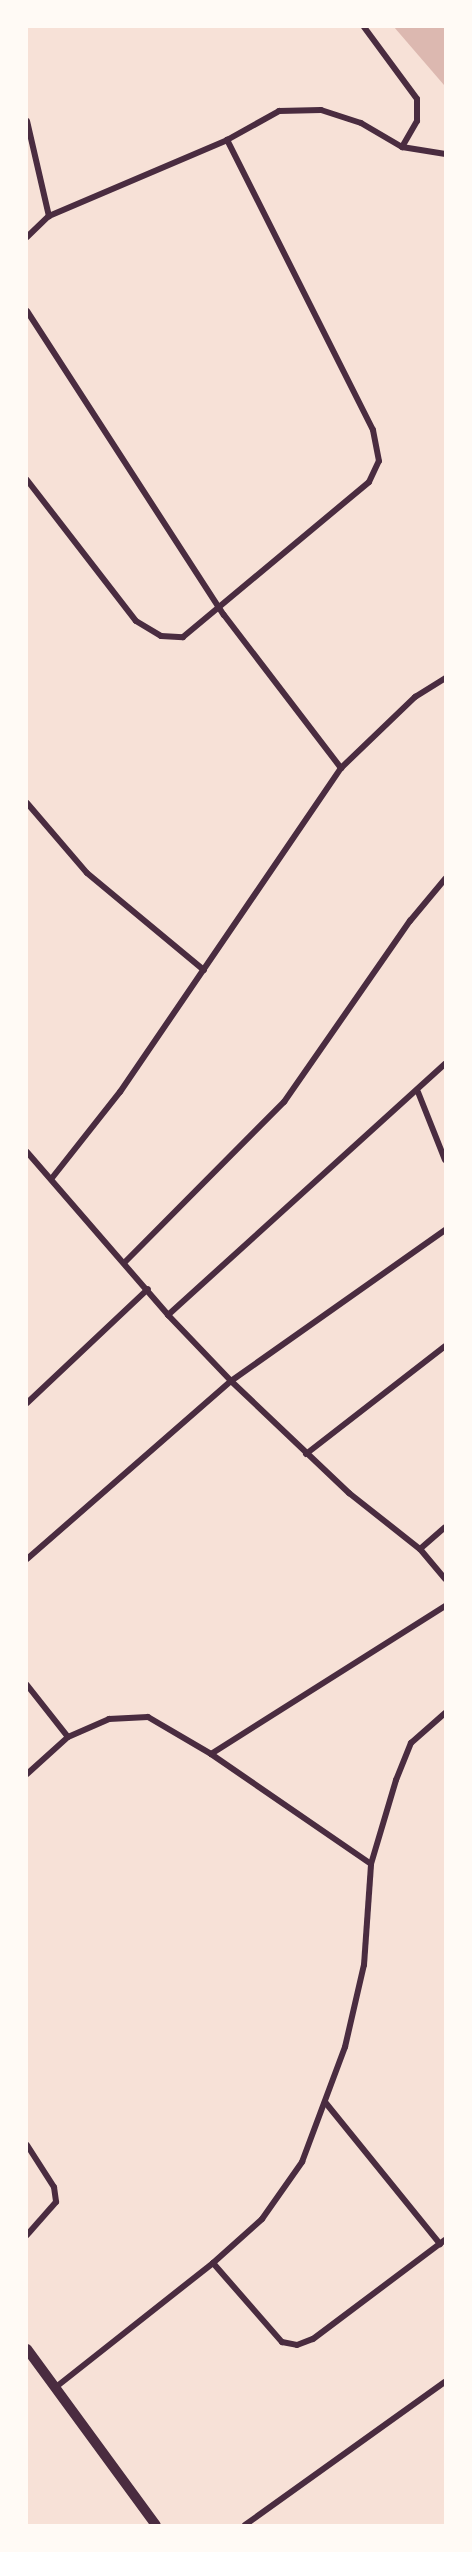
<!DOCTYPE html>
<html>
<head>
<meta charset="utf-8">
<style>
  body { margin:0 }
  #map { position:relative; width:472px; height:2552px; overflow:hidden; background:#f7e1d7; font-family:"PT Serif",serif }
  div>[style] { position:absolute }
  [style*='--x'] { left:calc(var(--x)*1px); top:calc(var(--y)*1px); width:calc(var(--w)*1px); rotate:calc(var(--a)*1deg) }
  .water>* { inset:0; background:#dcb8b0 }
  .minor>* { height:6px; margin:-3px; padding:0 3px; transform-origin:3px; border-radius:3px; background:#4a2c40 }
  .tertiary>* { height:10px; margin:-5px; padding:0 5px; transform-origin:5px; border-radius:5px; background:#4a2c40 }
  span { translate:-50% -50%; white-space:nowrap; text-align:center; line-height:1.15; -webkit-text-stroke:6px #fffaf5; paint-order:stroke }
  .frame { position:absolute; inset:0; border:28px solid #fffaf5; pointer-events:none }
</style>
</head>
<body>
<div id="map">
  <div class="water">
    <i style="clip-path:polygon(394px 27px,445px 27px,445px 84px,444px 85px)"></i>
  </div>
  <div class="minor">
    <i style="--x:364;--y:27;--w:89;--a:53.6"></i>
    <i style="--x:417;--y:99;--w:22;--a:90"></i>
    <i style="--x:417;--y:121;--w:30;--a:120"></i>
    <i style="--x:27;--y:121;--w:98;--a:77"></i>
    <i style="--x:27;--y:237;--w:30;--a:-44"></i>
    <i style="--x:49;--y:216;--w:194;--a:-23.1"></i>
    <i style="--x:227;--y:140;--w:60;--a:-29.1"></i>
    <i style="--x:279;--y:111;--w:42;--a:-1.4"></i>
    <i style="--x:321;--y:110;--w:42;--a:18"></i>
    <i style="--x:361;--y:123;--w:48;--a:30.3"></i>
    <i style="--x:402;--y:147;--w:44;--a:9.2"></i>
    <i style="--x:27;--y:311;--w:362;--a:57.1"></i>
    <i style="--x:224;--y:615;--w:193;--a:52.6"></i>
    <i style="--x:27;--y:480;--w:178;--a:52.3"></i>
    <i style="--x:136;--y:621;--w:29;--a:31"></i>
    <i style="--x:161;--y:636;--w:22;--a:3"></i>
    <i style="--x:183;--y:637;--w:242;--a:-39.8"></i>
    <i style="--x:369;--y:482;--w:23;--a:-65"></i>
    <i style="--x:379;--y:461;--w:32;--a:-101"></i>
    <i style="--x:373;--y:430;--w:325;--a:-116.7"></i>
    <i style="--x:27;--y:803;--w:92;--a:49.4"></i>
    <i style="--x:87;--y:873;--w:152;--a:39.7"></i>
    <i style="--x:418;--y:1092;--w:73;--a:68.3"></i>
    <i style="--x:27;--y:1152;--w:216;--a:49.1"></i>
    <i style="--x:168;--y:1315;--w:91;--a:46.3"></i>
    <i style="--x:231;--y:1381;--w:163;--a:43.5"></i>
    <i style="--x:349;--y:1493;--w:90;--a:38.3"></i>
    <i style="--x:420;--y:1549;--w:39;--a:50"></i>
    <i style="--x:52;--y:1178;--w:110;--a:-51.7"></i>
    <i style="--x:120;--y:1092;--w:392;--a:-55.7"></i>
    <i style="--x:341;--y:768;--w:103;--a:-43.8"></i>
    <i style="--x:415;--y:697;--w:36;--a:-32"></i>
    <i style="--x:125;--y:1262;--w:226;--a:-45.2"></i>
    <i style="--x:284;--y:1102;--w:221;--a:-55.2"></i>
    <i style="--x:410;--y:921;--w:55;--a:-50.2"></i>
    <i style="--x:168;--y:1315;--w:374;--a:-42.2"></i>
    <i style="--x:27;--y:1403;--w:166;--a:-43.3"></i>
    <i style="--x:306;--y:1454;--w:176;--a:-37.8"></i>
    <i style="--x:420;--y:1549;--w:33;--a:-41"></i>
    <i style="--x:27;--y:1559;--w:271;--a:-41.1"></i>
    <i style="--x:231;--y:1381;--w:262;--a:-35.2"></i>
    <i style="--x:27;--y:1685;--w:66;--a:51.7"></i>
    <i style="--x:211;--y:1754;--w:277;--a:-32.3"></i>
    <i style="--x:27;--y:1774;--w:55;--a:-42.1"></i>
    <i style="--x:68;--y:1737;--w:45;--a:-23.7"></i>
    <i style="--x:109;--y:1719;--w:39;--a:-3"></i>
    <i style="--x:148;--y:1717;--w:73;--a:30.4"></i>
    <i style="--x:211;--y:1754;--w:194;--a:34.5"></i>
    <i style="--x:325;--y:2102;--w:183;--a:51"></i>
    <i style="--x:27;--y:2145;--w:50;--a:57.3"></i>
    <i style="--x:54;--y:2187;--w:15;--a:82"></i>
    <i style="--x:56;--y:2202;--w:44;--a:131.3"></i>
    <i style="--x:213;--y:2263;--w:105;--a:48.9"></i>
    <i style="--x:282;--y:2342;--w:15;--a:11"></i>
    <i style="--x:297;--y:2345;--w:17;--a:-21"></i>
    <i style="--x:313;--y:2339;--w:165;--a:-36.9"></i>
    <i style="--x:56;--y:2387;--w:200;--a:-38.3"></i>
    <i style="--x:213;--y:2263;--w:66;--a:-41.9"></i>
    <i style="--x:262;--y:2219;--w:70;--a:-54.9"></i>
    <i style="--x:302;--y:2162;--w:123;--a:-69.5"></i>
    <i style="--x:345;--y:2047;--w:84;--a:-77"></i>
    <i style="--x:364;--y:1965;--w:101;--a:-86"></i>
    <i style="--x:371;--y:1864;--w:88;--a:-73.4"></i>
    <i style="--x:396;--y:1780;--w:40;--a:-68"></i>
    <i style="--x:411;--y:1743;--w:45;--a:-41.4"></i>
    <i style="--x:245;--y:2525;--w:246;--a:-35.6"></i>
  </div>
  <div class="tertiary">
    <i style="--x:27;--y:2349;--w:218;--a:53.8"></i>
  </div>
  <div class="frame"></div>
</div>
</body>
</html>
